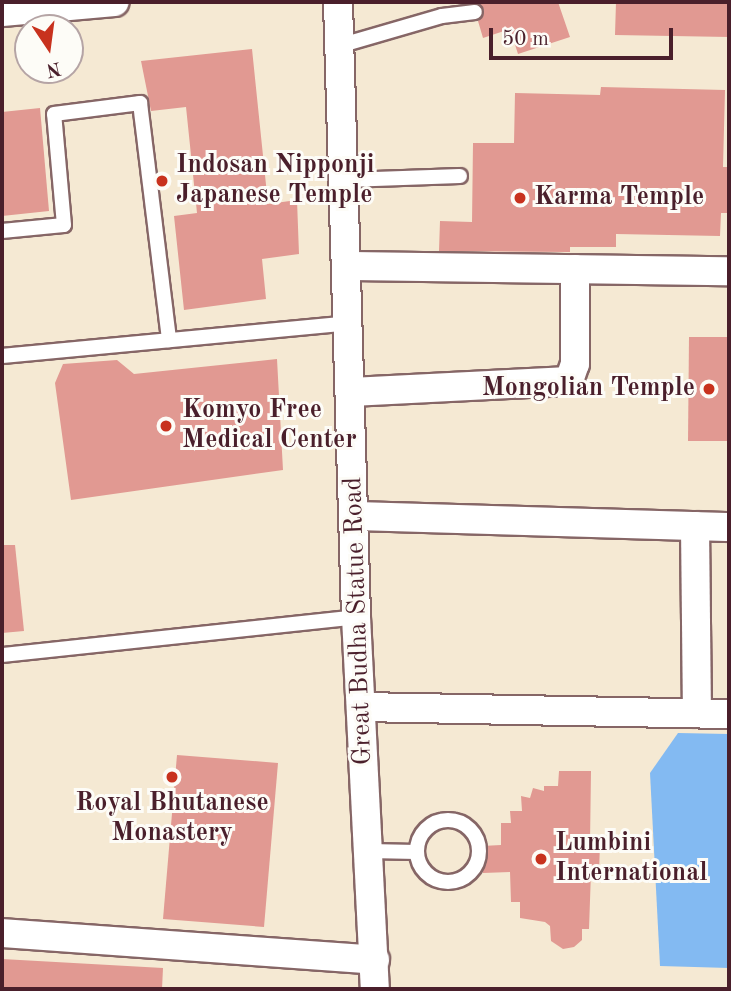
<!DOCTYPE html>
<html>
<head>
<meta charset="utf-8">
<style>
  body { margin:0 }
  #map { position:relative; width:731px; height:991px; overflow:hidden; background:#f5e9d3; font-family:"Old Standard TT",serif }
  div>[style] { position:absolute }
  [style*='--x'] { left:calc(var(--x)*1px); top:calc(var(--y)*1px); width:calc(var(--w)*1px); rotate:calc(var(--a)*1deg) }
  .water>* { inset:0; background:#83baf2 }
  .building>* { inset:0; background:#e19992 }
  .roads { filter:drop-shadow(2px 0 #866666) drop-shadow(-2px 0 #866666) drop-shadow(0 2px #866666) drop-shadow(0 -2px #866666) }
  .lane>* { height:14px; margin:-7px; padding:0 7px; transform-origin:7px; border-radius:7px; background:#fff }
  .lane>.ring { margin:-7px; padding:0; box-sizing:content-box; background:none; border:14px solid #fff; border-radius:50% }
  .street>* { height:28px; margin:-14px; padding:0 14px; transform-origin:14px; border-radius:14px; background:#fff }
  .dots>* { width:19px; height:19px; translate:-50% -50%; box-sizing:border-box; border:4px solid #fdfcf7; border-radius:50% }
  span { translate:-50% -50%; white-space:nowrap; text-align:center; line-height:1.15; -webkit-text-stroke:6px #fdfcf7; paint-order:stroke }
  .poi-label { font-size:26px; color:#4a1f2b; font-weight:700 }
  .left { translate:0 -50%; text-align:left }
  .right { translate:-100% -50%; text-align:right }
  .street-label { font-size:26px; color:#4a1f2b }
  .frame { position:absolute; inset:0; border:4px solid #4a1f2b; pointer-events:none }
  .north { position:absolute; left:14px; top:14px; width:70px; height:70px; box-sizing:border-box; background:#fdfcf7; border:2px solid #b5a4a5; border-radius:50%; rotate:167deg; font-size:19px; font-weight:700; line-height:28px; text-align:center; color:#4a1f2b }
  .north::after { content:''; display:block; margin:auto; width:24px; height:32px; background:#c8321e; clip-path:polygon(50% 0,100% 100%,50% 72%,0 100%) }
  .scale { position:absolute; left:489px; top:28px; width:184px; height:32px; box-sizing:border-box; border:4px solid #4a1f2b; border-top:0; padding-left:9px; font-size:21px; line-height:24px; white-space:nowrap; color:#4a1f2b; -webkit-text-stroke:5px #fdfcf7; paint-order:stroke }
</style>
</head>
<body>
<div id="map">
  <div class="water">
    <i style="clip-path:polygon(678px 733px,729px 734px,729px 968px,660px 966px,650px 773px)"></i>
  </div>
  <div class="building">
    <i style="clip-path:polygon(471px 2px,558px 2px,570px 37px,518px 54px,510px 29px,483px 38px,478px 21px,484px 10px)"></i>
    <i style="clip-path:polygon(616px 2px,729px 2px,729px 37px,615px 35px)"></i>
    <i style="clip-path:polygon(252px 49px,268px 204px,297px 200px,299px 254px,262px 259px,266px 299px,184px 310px,174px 216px,197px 213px,186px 107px,151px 111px,141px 61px)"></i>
    <i style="clip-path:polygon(601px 87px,725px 90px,723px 167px,729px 167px,729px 213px,721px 213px,720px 236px,616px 234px,616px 247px,570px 247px,570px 252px,439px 251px,440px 221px,472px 222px,473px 143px,514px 143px,515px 93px,600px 95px)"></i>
    <i style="clip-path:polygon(40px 108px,49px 211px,2px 216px,2px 112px)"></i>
    <i style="clip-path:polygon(689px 337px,729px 337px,729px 441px,688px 441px)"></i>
    <i style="clip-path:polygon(277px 359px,283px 470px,71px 500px,55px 383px,63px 364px,117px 360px,134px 374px)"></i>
    <i style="clip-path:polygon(2px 545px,15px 545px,24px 631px,2px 633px)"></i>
    <i style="clip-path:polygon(177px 755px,278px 763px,264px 927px,163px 919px)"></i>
    <i style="clip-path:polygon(559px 771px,591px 771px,590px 843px,600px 844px,599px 872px,591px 872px,589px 929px,582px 929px,582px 940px,574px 947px,563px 949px,551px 941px,550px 926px,545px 922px,520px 918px,520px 902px,511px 902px,510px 872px,483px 873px,482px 846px,501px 845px,501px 823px,511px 823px,510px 811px,522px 811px,521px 796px,530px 798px,533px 788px,544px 791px,544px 786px,558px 786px)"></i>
    <i style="clip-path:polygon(2px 959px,163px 968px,162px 989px,2px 989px)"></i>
  </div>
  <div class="roads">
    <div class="lane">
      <i style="--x:342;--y:45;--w:104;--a:-16.2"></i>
      <i style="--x:442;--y:16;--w:33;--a:-7"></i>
      <i style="--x:346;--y:180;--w:114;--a:-2"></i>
      <i style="--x:2;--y:231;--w:62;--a:-5.5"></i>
      <i style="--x:64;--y:225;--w:111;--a:-95.1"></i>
      <i style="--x:54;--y:114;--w:87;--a:-7.3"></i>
      <i style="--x:140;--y:103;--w:239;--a:83"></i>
      <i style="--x:2;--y:356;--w:349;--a:-5.4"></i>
      <i style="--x:2;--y:655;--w:356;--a:-6.1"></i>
      <i class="ring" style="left:417px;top:820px;width:48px;height:48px"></i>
      <i style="--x:369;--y:851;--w:48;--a:1.2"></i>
    </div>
    <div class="street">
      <i style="--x:338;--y:2;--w:615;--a:88.32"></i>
      <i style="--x:356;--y:617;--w:372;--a:87.1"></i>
      <i style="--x:2;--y:12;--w:113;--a:-5.1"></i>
      <i style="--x:348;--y:266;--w:381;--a:0.8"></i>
      <i style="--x:351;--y:392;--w:218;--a:-2.9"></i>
      <i style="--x:569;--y:381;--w:18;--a:-71"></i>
      <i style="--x:575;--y:364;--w:95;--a:-90"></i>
      <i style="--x:354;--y:516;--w:375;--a:1.7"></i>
      <i style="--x:695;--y:526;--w:187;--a:89.4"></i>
      <i style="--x:361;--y:707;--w:368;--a:1.1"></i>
      <i style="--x:2;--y:933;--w:374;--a:4.1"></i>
    </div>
  </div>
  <div class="dots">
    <i style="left:162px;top:181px;background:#c8321e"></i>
    <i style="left:520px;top:198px;background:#c8321e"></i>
    <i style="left:709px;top:389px;background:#c8321e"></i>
    <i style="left:166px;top:426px;background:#c8321e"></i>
    <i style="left:172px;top:777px;background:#c8321e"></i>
    <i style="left:541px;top:859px;background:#c8321e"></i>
  </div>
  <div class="poi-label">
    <span class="left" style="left:176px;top:181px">Indosan Nipponji<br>Japanese Temple</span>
    <span class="left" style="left:534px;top:198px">Karma Temple</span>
    <span class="right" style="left:695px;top:389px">Mongolian Temple</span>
    <span class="left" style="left:182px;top:426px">Komyo Free<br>Medical Center</span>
    <span style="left:172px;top:819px">Royal Bhutanese<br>Monastery</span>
    <span class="left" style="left:555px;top:859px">Lumbini<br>International</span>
  </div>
  <div class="street-label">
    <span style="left:359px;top:621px;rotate:-92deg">Great Budha Statue Road</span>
  </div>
  <div class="frame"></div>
  <div class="north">N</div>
  <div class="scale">50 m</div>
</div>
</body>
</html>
